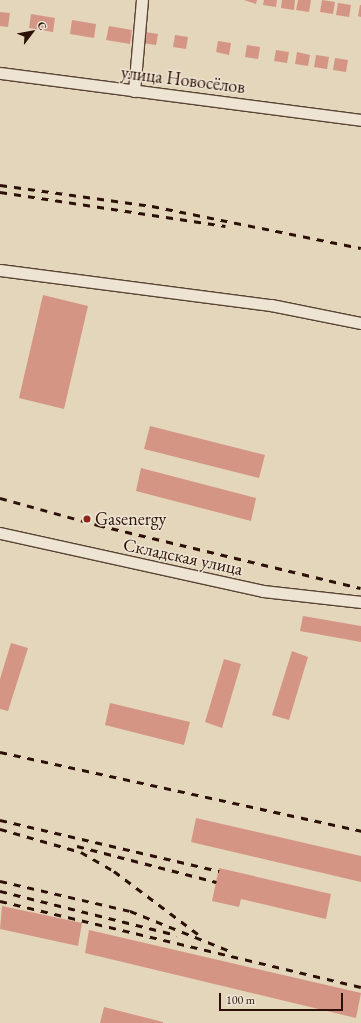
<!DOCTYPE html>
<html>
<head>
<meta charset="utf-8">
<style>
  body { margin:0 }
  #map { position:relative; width:361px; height:1023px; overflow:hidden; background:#e3d6bb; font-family:"EB Garamond",serif }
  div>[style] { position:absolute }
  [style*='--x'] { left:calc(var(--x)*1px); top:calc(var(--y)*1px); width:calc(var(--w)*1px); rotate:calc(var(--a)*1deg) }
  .building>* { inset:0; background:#d59585 }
  .roads { filter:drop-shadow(1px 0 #5a4233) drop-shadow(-1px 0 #5a4233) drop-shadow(0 1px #5a4233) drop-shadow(0 -1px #5a4233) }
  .minor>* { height:11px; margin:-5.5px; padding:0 5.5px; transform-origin:5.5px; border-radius:5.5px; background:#ede4d3 }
  .rail>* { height:2.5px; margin-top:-1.25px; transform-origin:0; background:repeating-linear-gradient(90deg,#2c1006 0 7px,transparent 0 14px) }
  .dots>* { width:11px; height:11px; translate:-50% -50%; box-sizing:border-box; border:2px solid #ede4d3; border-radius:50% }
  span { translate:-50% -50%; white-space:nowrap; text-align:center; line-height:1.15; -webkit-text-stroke:3px #ede4d3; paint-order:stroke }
  .street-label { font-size:18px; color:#2c1006 }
  .poi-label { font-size:18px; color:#2c1006 }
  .left { translate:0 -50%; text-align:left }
  .north { position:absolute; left:12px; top:12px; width:40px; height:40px; -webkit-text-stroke:3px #ede4d3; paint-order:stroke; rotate:58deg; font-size:11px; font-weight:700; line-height:16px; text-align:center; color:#2c1006 }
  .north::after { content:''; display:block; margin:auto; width:14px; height:18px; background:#2c1006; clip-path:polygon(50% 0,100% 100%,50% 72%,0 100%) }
  .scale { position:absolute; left:219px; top:993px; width:124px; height:18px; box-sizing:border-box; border:2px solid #2c1006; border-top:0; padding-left:5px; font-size:12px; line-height:14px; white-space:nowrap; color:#2c1006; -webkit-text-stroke:3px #ede4d3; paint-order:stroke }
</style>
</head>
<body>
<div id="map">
  <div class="building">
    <i style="clip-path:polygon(244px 0,257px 0,256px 4px)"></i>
    <i style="clip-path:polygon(264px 0,277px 0,276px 7px,263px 5px)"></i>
    <i style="clip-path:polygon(282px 0,295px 0,294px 10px,281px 8px)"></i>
    <i style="clip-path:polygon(298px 0,311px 0,309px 12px,296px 10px)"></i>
    <i style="clip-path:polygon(322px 0,335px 2px,333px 14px,320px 12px)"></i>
    <i style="clip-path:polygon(338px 3px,351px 5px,349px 17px,336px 15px)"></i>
    <i style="clip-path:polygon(360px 5px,361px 5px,361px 17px,358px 16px)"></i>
    <i style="clip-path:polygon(0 12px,10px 13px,8px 27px,0 26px)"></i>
    <i style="clip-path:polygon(31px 14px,55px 18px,53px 32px,29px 28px)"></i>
    <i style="clip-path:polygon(72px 20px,96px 24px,94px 38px,70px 34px)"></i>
    <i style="clip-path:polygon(109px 26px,132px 30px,130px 44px,106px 40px)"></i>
    <i style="clip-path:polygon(145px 32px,158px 34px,156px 45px,143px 43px)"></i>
    <i style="clip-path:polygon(175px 35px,188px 37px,186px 49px,173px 47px)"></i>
    <i style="clip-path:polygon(218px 41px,231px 43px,229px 55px,216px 52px)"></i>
    <i style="clip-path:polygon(247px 45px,260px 47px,258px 59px,245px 57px)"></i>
    <i style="clip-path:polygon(276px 50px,289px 52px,287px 63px,274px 61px)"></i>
    <i style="clip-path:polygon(297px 52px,310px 55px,308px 66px,295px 64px)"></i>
    <i style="clip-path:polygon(316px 55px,329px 57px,327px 69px,314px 67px)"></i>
    <i style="clip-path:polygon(335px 58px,348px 60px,346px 72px,333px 70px)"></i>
    <i style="clip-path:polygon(43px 295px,88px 306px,64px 409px,19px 398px)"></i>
    <i style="clip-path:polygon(150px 426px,265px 455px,259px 478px,144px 449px)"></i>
    <i style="clip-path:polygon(141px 468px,256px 498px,251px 521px,136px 491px)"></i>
    <i style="clip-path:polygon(303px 616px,361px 626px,361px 642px,300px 631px)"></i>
    <i style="clip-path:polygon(11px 643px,28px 648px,8px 711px,0 709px,0 679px)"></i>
    <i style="clip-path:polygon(292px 651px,308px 657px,289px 720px,272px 715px)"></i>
    <i style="clip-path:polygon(224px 659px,241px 664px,222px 728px,205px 722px)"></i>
    <i style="clip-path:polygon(110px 703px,190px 722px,184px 745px,105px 725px)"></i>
    <i style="clip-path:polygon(196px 818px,361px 856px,361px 882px,191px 842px)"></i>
    <i style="clip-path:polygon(219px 868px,331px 894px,326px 919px,241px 899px,239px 907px,212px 901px)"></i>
    <i style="clip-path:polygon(2px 906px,82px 923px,78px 946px,0 929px)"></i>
    <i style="clip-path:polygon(89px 930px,361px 993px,356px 1018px,85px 953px)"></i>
    <i style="clip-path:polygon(104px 1007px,163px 1022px,163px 1023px,100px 1023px)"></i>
  </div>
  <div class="roads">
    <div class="minor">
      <i style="--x:0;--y:73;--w:364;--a:7.4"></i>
      <i style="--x:134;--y:91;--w:91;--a:-85"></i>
      <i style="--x:0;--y:270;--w:273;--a:7.4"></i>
      <i style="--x:271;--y:305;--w:92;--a:11.3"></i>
      <i style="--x:0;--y:533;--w:269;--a:12.4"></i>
      <i style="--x:263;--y:591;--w:99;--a:6.4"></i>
    </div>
  </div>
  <div class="rail">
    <i style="--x:0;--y:185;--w:153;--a:7.9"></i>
    <i style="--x:152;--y:206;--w:213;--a:11.4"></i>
    <i style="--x:0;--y:192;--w:228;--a:8.6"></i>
    <i style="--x:0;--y:498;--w:102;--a:15.4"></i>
    <i style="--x:98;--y:525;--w:270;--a:13.5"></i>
    <i style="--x:0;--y:752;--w:370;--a:12.3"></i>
    <i style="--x:0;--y:820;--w:225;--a:13.1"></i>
    <i style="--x:0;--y:829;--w:84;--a:15.9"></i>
    <i style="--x:81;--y:852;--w:38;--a:30"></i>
    <i style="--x:114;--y:871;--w:105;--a:36.9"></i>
    <i style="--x:77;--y:846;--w:144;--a:14.5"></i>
    <i style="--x:0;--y:881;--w:133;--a:13"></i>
    <i style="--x:130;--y:911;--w:108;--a:21.8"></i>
    <i style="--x:0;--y:891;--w:182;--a:14"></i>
    <i style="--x:0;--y:901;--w:371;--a:13.4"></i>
  </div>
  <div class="dots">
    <i style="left:87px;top:519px;background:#8f2418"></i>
  </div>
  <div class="street-label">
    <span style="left:183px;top:80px;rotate:7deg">улица Новосёлов</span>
    <span style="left:183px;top:557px;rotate:12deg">Складская улица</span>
  </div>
  <div class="poi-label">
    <span class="left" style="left:95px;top:519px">Gasenergy</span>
  </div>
  <div class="north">С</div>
  <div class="scale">100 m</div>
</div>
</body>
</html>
